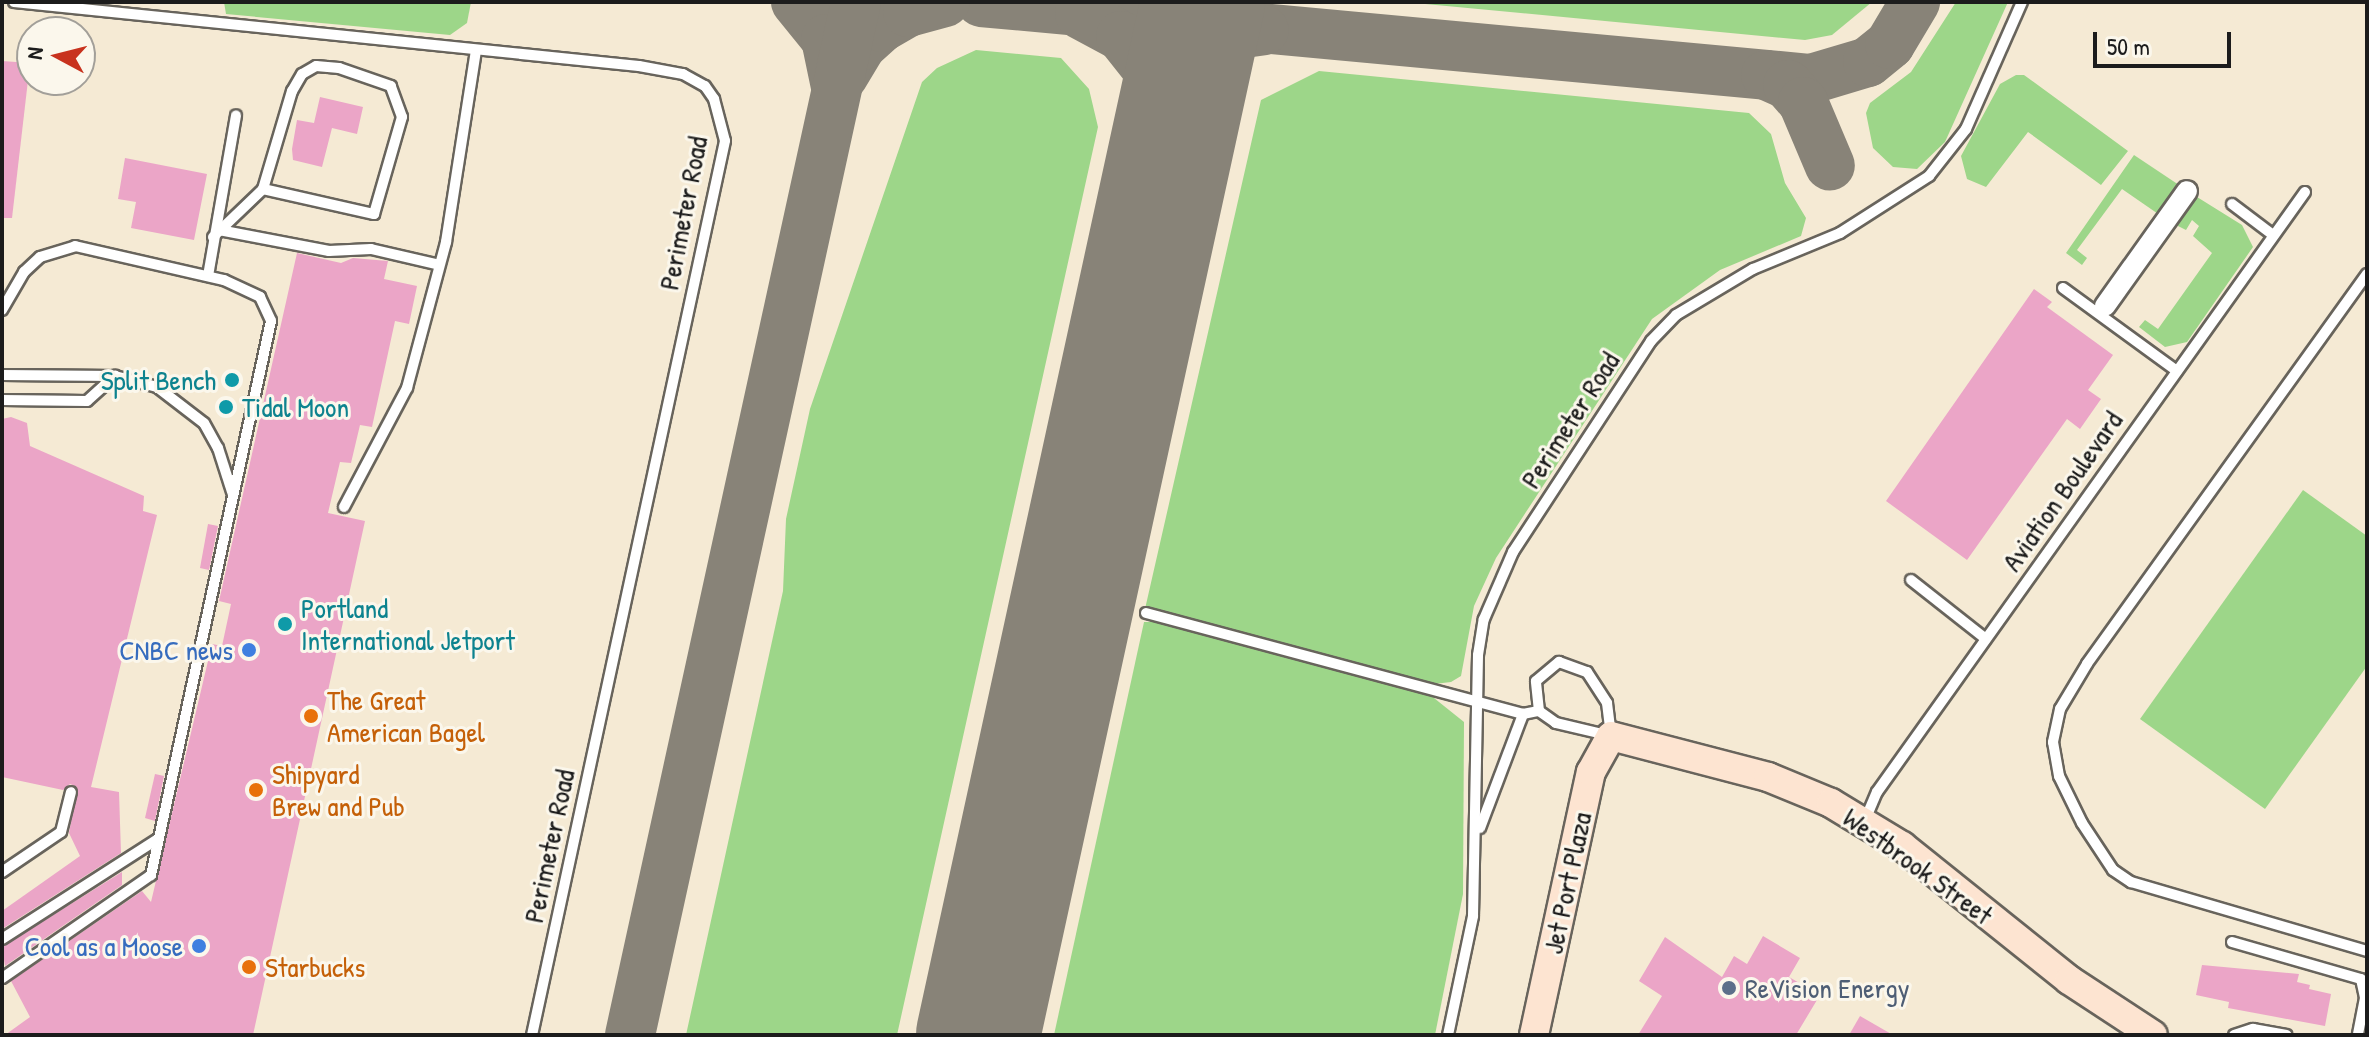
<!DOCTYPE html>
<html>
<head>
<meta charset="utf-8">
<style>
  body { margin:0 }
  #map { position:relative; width:2369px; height:1037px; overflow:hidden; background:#f5ead4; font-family:"Patrick Hand",sans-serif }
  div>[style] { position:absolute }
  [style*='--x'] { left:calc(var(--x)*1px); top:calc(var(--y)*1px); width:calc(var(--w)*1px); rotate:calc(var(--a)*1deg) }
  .green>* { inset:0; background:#9dd689 }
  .taxiway>* { height:50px; margin:-25px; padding:0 25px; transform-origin:25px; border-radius:25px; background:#888378 }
  .runway>* { height:124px; margin:-62px; padding:0 62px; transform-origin:62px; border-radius:62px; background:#888378 }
  .building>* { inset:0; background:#eba5c7 }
  .roads { filter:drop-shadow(2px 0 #68645c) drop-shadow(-2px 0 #68645c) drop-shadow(0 2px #68645c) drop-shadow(0 -2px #68645c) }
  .lane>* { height:10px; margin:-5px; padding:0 5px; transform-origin:5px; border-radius:5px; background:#fff }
  .street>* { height:20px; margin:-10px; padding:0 10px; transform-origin:10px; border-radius:10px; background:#fff }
  .secondary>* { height:28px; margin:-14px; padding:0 14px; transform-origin:14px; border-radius:14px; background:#fde4d1 }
  .dots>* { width:22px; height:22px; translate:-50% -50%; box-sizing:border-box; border:4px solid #fbf7ec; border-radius:50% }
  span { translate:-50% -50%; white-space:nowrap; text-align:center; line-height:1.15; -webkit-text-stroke:6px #fbf7ec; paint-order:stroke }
  .street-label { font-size:28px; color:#1c1c1c }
  .culture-label { font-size:28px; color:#0d838f }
  .right { translate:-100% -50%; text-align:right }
  .left { translate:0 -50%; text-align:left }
  .shop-label { font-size:28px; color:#366cbe }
  .food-label { font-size:28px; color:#c56008 }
  .service-label { font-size:28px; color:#4e5e75 }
  .frame { position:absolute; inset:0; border:4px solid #1c1c1c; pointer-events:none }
  .north { position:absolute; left:16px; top:16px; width:80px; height:80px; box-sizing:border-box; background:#fbf7ec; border:2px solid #a29f99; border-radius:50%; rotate:277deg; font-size:22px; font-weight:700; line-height:32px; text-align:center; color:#1c1c1c }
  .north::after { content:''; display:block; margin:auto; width:28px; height:36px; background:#c8321e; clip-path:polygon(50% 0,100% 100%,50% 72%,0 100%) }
  .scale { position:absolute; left:2093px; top:32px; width:138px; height:36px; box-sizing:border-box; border:4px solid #1c1c1c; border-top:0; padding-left:10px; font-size:24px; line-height:28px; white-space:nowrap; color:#1c1c1c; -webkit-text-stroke:6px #fbf7ec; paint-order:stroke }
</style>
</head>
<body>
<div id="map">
  <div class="green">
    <i style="clip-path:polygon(224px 2px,471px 2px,467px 23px,450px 35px,226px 14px)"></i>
    <i style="clip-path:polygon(1404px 2px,1872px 2px,1832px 35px,1805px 40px)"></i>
    <i style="clip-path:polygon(1956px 2px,2008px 2px,1945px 142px,1917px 169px,1893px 167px,1873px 148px,1866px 113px,1870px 103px,1911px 72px)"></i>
    <i style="clip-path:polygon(976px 50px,1061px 58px,1089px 89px,1098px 127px,897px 1035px,686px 1035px,783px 591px,786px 519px,810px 409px,922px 82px,937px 68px)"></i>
    <i style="clip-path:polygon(1319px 71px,1749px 113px,1771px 134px,1785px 183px,1806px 218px,1801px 236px,1720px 270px,1652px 319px,1496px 558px,1474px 606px,1461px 676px,1451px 682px,1434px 684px,1145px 609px,1261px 100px)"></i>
    <i style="clip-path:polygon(2016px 75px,2024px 75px,2128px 151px,2101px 185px,2028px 132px,1986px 187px,1967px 179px,1961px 156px,2000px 84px)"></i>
    <i style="clip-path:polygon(2134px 155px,2185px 189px,2164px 218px,2122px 189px,2077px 250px,2087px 258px,2082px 265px,2066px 253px)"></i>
    <i style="clip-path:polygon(2189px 192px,2242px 225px,2253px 247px,2187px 342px,2165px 347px,2139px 327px,2145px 320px,2158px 329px,2212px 253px,2193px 236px,2199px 226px,2192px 220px,2186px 230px,2170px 222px)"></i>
    <i style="clip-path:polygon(2303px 490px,2367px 536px,2367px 666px,2265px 809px,2140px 719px)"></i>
    <i style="clip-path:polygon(1144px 622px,1162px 622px,1424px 690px,1464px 722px,1463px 894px,1435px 1035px,1054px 1035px)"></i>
  </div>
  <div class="taxiway">
    <i style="--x:796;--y:2;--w:48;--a:51"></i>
    <i style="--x:826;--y:39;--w:49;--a:78.2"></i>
    <i style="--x:981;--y:2;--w:834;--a:5.3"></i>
    <i style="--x:1811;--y:79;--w:59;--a:-16.6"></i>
    <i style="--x:1868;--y:62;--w:28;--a:-39"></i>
    <i style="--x:1890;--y:44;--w:49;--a:-59.2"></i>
    <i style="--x:1080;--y:14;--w:47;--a:28.2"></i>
    <i style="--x:1121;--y:36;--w:50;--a:51.5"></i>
    <i style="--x:1152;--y:75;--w:39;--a:71"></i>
    <i style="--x:1165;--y:112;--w:52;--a:87.8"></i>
    <i style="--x:1766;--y:75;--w:24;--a:24"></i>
    <i style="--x:1788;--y:85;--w:23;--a:49"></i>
    <i style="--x:1803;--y:102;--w:69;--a:67.1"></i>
    <i style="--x:843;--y:76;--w:35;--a:-59"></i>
    <i style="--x:861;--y:46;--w:28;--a:-42"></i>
    <i style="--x:882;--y:27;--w:30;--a:-30"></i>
    <i style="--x:908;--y:12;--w:38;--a:-15"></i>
    <i style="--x:1181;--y:105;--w:53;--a:-64.4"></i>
    <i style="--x:1204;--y:57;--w:40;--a:-34.9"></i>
    <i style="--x:1237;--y:34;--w:27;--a:-8"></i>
    <i style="--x:630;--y:1035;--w:1057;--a:-77.66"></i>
  </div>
  <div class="runway">
    <i style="--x:978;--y:1035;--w:1057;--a:-77.71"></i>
  </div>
  <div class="building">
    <i style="clip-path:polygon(2px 61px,30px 63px,12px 218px,2px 218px)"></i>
    <i style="clip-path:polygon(320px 97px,363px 107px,357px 134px,332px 128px,322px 167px,293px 160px,292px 149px,297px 120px,314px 123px)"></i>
    <i style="clip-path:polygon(125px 158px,207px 174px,194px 240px,131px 228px,136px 202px,118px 199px)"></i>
    <i style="clip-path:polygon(297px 253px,341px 263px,353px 258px,388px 261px,384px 279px,417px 286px,409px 324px,395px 321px,372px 427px,360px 425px,351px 463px,340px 462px,328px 513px,365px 521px,253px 1035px,5px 1035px,30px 1017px,11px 981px,142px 891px,151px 902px,212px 644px,222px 646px,231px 604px,219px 601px)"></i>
    <i style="clip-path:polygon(2034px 289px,2052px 302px,2047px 307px,2113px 355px,2088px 390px,2101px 399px,2080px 429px,2067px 419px,1967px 560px,1886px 501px)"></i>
    <i style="clip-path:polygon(11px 417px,27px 423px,30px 446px,144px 496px,143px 511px,157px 515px,91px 787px,119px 792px,121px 853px,2px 929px,2px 911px,80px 856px,69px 833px,77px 787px,70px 784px,63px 790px,2px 777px,2px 419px)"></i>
    <i style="clip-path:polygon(208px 524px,218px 526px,209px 570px,200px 568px)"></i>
    <i style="clip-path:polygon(155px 774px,164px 776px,155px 821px,145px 818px)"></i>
    <i style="clip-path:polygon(122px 872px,122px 885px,5px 966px,2px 947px)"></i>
    <i style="clip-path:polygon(1763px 936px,1800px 958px,1789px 977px,1820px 995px,1796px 1035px,1638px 1035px,1662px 996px,1639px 981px,1665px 937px,1722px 977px,1734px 956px,1747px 964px)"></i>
    <i style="clip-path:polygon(2202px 965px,2299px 974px,2297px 982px,2310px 985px,2309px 989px,2331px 994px,2325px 1026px,2228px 1008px,2229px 1002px,2196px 995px)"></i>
    <i style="clip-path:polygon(1860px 1016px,1893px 1035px,1849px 1035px)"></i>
  </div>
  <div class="roads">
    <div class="lane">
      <i style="--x:14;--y:2;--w:628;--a:5.85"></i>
      <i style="--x:639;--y:66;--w:45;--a:10.3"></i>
      <i style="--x:683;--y:74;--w:25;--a:29"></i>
      <i style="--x:705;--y:86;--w:16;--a:55"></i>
      <i style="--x:714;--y:99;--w:43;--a:75.3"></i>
      <i style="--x:725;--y:141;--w:915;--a:102.18"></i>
      <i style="--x:2232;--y:204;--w:51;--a:37.1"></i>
      <i style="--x:219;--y:230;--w:112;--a:10.8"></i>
      <i style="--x:329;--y:251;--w:42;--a:-2.7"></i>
      <i style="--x:371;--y:249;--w:67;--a:13"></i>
      <i style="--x:213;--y:237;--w:69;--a:-43.8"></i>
      <i style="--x:263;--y:189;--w:114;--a:12.7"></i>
      <i style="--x:374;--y:214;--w:101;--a:-73.9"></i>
      <i style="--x:402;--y:117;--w:33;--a:-110"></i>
      <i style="--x:391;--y:86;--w:55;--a:-160.9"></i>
      <i style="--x:339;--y:68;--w:23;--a:-175"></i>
      <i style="--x:316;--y:66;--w:16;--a:150"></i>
      <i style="--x:302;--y:74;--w:20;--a:120"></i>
      <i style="--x:292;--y:91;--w:102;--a:106.5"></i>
      <i style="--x:2367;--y:274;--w:480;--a:125.7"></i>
      <i style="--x:2087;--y:664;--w:52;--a:121"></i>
      <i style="--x:2060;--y:709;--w:34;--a:102"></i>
      <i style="--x:2053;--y:742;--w:35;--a:80"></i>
      <i style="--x:2059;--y:776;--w:52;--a:63.9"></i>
      <i style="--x:2082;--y:823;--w:56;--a:56.6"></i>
      <i style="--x:2113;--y:870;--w:22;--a:34"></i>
      <i style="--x:2131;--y:882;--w:246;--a:16.3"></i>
      <i style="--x:208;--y:276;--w:163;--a:-80.1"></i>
      <i style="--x:2063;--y:288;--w:141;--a:36.1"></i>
      <i style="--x:2;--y:310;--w:44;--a:-59.9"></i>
      <i style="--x:24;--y:272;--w:22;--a:-43"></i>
      <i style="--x:40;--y:257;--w:37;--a:-17"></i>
      <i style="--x:75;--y:246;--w:153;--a:12.9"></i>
      <i style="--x:224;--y:280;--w:40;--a:25"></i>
      <i style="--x:260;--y:297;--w:26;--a:65"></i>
      <i style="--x:271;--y:321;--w:567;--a:102.22"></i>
      <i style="--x:151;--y:875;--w:181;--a:145.3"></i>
      <i style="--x:2;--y:375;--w:113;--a:0.5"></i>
      <i style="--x:115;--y:376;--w:43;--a:14.7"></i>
      <i style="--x:157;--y:387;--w:59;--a:37.5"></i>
      <i style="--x:204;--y:423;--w:29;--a:61"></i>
      <i style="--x:218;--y:448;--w:46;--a:72.3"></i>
      <i style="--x:2;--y:400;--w:85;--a:0.7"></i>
      <i style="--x:87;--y:401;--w:38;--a:-42"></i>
      <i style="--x:344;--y:507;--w:135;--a:-62.1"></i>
      <i style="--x:407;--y:388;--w:151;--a:-75"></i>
      <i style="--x:446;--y:242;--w:194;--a:-81.1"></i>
      <i style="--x:1911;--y:580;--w:95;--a:38.2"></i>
      <i style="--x:1146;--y:613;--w:390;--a:15"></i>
      <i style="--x:1523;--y:714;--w:16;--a:-11"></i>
      <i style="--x:1559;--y:662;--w:30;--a:20"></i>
      <i style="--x:1587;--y:672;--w:37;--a:57"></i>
      <i style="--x:1607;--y:703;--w:33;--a:83"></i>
      <i style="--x:1611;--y:736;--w:57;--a:-166.7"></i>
      <i style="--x:1556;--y:723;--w:21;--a:-145"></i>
      <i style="--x:1539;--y:711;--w:30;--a:-96"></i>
      <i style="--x:1536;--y:681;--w:30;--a:-40"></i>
      <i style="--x:1865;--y:820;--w:30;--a:-67"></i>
      <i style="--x:1877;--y:792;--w:737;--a:-54.5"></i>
      <i style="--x:1480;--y:828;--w:122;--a:-69.3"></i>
      <i style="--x:2;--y:872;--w:71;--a:-34.1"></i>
      <i style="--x:61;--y:832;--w:41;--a:-76"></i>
      <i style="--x:2;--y:939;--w:183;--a:-32.7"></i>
      <i style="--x:2232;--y:942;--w:134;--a:16"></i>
      <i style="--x:2361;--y:979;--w:19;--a:78"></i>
      <i style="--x:2365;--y:998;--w:38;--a:101"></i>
      <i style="--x:1448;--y:1035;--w:122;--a:-78.1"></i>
      <i style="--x:1473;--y:916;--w:261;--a:-88.9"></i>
      <i style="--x:1478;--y:655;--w:36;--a:-81"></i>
      <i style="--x:1484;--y:619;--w:73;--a:-66.6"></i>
      <i style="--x:1513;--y:552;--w:252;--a:-56.8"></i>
      <i style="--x:1651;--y:341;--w:36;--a:-46"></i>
      <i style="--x:1676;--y:315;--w:90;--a:-30.9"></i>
      <i style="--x:1753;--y:269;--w:94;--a:-22.5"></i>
      <i style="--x:1840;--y:233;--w:106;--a:-32.6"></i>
      <i style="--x:1929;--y:176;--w:60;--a:-51.8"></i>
      <i style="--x:1966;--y:129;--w:139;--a:-66.2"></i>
      <i style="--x:2234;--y:1035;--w:20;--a:-18"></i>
      <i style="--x:2253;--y:1029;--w:34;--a:10"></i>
    </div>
    <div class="street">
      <i style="--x:2105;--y:306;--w:141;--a:-54.5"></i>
    </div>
    <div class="secondary">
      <i style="--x:1534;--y:1035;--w:269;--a:-77.8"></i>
      <i style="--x:1591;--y:772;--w:41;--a:-60.9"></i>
      <i style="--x:1611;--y:736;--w:162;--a:14.6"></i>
      <i style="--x:1768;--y:777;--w:68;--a:22.4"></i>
      <i style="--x:1831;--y:803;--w:83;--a:31.2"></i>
      <i style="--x:1902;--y:846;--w:214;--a:38.7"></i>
      <i style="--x:2069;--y:980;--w:100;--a:33.2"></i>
    </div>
  </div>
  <div class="dots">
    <i style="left:232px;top:380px;background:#0f9aa8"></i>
    <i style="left:226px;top:407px;background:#0f9aa8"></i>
    <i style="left:285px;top:624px;background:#0f9aa8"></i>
    <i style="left:249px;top:650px;background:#3f7fe0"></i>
    <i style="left:311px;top:716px;background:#e8710a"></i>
    <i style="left:256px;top:790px;background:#e8710a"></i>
    <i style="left:199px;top:946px;background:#3f7fe0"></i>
    <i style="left:249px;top:967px;background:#e8710a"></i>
    <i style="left:1729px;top:988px;background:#5c6f8a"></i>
  </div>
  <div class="street-label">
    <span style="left:683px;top:213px;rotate:-79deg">Perimeter Road</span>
    <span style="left:1570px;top:420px;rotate:-57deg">Perimeter Road</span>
    <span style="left:2062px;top:491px;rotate:-55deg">Aviation Boulevard</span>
    <span style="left:549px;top:846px;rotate:-78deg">Perimeter Road</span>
    <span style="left:1918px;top:866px;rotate:36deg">Westbrook Street</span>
    <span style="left:1567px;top:883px;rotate:-78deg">Jet Port Plaza</span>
  </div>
  <div class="culture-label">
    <span class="right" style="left:216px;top:380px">Split Bench</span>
    <span class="left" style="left:242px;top:407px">Tidal Moon</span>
    <span class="left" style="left:301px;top:624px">Portland<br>International Jetport</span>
  </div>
  <div class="shop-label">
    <span class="right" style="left:233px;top:650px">CNBC news</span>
    <span class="right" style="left:183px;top:946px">Cool as a Moose</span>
  </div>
  <div class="food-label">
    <span class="left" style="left:327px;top:716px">The Great<br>American Bagel</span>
    <span class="left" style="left:272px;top:790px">Shipyard<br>Brew and Pub</span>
    <span class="left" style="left:265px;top:967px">Starbucks</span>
  </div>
  <div class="service-label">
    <span class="left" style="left:1745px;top:988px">ReVision Energy</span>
  </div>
  <div class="frame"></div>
  <div class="north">N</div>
  <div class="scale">50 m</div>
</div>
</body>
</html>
